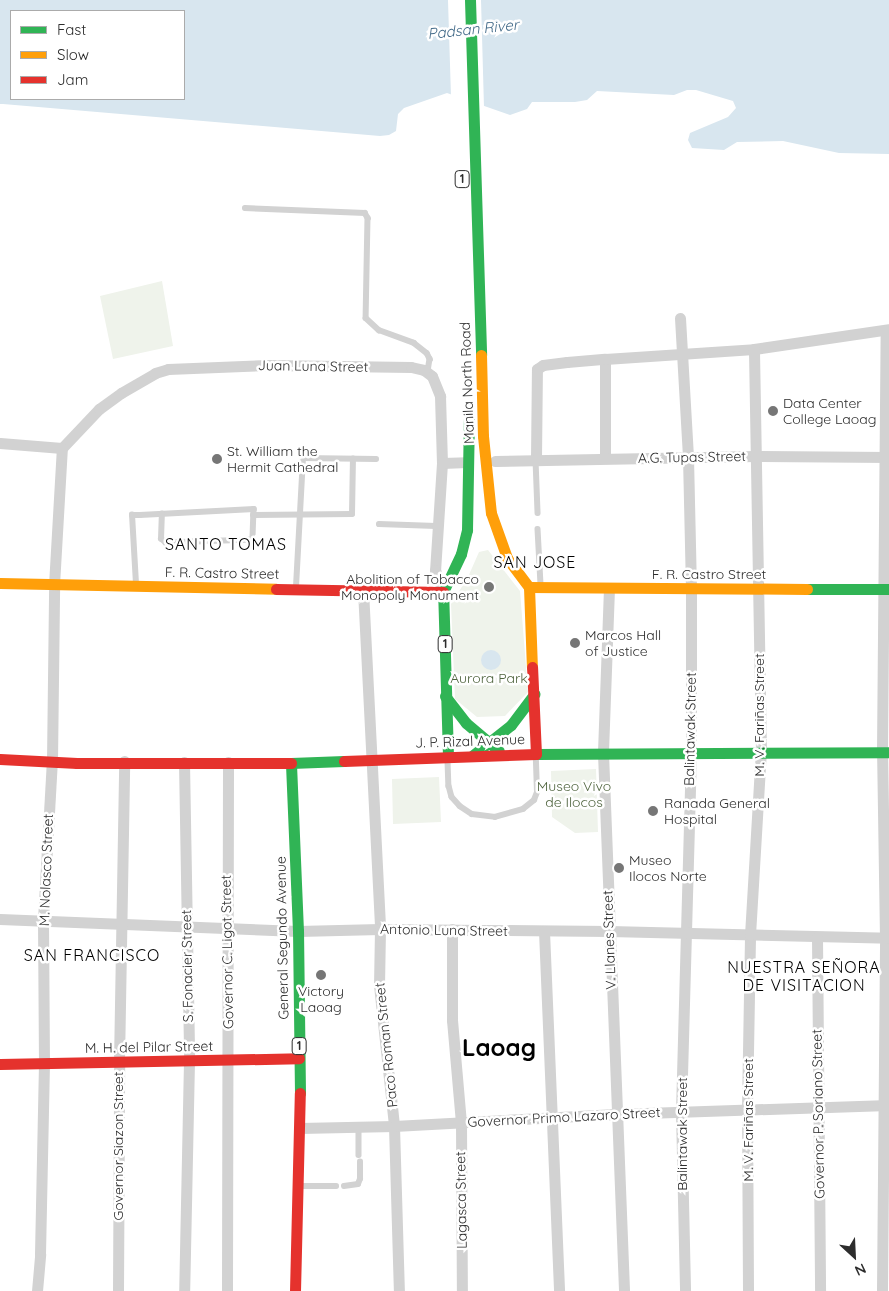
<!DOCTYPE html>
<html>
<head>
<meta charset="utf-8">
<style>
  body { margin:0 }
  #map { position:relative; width:889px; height:1291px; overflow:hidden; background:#fff; font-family:Quicksand,sans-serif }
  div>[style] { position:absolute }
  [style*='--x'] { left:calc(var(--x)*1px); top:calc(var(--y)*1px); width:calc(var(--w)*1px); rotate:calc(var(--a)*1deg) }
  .green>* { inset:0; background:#eff3eb }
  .water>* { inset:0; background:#d8e6ef }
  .round { border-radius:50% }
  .pier>* { inset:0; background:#fff }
  .lane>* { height:5.5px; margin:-2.75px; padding:0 2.75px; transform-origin:2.75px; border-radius:2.75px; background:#d2d2d2 }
  .street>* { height:11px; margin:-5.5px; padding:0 5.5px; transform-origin:5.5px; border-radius:5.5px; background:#d2d2d2 }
  .fast>* { height:11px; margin:-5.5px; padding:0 5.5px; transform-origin:5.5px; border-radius:5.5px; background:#30b455 }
  .slow>* { height:11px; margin:-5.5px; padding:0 5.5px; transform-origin:5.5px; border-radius:5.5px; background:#ff9f0a }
  .jam>* { height:11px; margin:-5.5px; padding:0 5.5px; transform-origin:5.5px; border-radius:5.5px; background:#e5322d }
  .dots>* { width:14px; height:14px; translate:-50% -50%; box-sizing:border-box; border:2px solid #fff; border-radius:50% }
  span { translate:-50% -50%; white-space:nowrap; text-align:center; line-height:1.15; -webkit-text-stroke:5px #fff; paint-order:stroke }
  .shield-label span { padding:1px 4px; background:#fff; border:1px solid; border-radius:4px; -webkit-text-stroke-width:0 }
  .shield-label { font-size:12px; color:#2d2d2d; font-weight:700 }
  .street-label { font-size:14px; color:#2d2d2d }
  .poi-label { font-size:14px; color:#2d2d2d }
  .left { translate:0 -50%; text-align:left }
  .right { translate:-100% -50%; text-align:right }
  .park-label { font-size:14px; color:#4f643e }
  .water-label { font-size:15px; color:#426a88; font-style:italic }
  .quarter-label { font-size:16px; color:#000; letter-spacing:1px }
  .town-label { font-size:24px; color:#000; font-weight:700 }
  .legend { position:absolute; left:10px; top:10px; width:175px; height:90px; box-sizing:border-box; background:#fff; border:1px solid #ababab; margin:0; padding:6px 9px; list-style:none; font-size:15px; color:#2d2d2d }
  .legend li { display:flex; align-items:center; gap:10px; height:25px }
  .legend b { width:25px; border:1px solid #ababab }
  .north { position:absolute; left:829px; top:1231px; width:50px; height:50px; -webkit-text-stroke:4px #fff; paint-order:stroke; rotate:155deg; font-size:14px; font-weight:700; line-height:20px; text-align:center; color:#2d2d2d }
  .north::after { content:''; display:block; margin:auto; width:18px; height:22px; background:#2d2d2d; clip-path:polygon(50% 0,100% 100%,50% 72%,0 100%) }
</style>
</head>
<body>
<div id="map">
  <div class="green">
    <i style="clip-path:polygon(162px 281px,173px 346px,113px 359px,100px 296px)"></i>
    <i style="clip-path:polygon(488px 550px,520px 591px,528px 692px,505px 716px,477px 717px,455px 699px,451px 604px,468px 577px,479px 552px)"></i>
    <i style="clip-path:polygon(596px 769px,598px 832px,575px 833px,552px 817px,551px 771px)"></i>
    <i style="clip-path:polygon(439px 777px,441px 822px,393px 824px,392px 779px)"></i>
  </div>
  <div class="water">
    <i style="clip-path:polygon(evenodd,0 0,889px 0,889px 154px,839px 153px,783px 141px,737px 142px,724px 150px,692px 148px,688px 140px,690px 133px,728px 117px,736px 108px,733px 101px,696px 90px,687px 90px,674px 95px,597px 91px,587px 100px,575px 102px,532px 102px,527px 109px,510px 115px,447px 93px,404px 108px,398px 114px,396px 131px,389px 135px,380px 136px,3px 104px,0 104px,0 0,11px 11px,184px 11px,184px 99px,11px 99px,11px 11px)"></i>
    <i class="round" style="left:481px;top:650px;width:20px;height:20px"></i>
  </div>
  <div class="pier">
    <i style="clip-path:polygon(448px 0,481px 0,484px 108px,451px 97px)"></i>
  </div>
  <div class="lane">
    <i style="--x:245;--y:208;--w:120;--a:2.4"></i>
    <i style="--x:365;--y:213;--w:6;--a:59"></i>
    <i style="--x:368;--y:218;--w:100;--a:91.1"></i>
    <i style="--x:366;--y:318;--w:18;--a:43"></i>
    <i style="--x:379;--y:330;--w:37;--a:20"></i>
    <i style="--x:414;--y:343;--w:16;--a:38"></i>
    <i style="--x:427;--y:353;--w:7;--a:63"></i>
    <i style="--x:430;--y:359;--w:13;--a:99"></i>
    <i style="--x:536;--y:460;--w:53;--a:87.8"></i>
    <i style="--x:253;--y:515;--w:99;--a:-0.6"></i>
    <i style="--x:352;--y:514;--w:55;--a:-89"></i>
    <i style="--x:379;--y:524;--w:57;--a:2"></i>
    <i style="--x:538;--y:529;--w:56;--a:86.9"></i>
    <i style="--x:136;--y:584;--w:69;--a:-93.3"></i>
    <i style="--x:132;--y:515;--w:8;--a:0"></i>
    <i style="--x:140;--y:515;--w:114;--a:-3"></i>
    <i style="--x:254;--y:509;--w:31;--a:92"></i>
    <i style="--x:253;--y:540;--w:87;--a:178"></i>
    <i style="--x:166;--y:543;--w:6;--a:-141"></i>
    <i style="--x:161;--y:539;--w:25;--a:-88"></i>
    <i style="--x:296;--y:587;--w:129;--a:-86.9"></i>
    <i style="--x:303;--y:458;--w:73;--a:0.8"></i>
    <i style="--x:448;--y:761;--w:25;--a:88"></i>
    <i style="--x:449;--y:786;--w:11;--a:75"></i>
    <i style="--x:452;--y:797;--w:12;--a:48"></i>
    <i style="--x:460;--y:806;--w:14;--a:34"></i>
    <i style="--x:472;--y:814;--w:23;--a:7"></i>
    <i style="--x:495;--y:817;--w:29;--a:-16"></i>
    <i style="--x:523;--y:809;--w:14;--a:-39"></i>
    <i style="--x:534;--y:800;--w:9;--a:-69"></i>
    <i style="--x:537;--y:792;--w:35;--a:-92"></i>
    <i style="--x:359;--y:1127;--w:28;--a:90"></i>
    <i style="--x:303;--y:1186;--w:33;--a:0"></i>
    <i style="--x:344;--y:1186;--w:14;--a:-8"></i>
    <i style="--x:358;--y:1184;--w:5;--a:-68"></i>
    <i style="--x:360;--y:1179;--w:17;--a:-90"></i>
  </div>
  <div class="street">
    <i style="--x:680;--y:318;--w:139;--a:86.7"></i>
    <i style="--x:688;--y:457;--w:132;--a:88.7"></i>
    <i style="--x:691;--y:589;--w:164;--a:90"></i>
    <i style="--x:691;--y:753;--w:359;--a:91.6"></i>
    <i style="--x:681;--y:1112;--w:179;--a:88.7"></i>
    <i style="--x:0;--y:443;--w:62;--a:4.6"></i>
    <i style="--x:62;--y:448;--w:54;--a:-46.5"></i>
    <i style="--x:99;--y:409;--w:27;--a:-36"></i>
    <i style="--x:121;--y:393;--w:39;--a:-30"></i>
    <i style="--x:155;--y:373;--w:14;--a:-17"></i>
    <i style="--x:168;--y:369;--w:99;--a:-2.3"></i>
    <i style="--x:267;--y:365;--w:144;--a:0.8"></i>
    <i style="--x:411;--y:367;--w:13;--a:13"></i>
    <i style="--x:424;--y:370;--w:10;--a:37"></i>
    <i style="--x:432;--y:376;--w:22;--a:68"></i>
    <i style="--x:440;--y:396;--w:67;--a:88.3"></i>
    <i style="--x:442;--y:463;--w:107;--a:93.7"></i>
    <i style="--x:435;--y:570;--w:23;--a:70"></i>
    <i style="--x:605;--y:458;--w:99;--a:-90"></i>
    <i style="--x:605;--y:359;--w:149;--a:-3.8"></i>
    <i style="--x:754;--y:349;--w:136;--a:-8.4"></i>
    <i style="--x:536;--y:459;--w:90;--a:-89.4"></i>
    <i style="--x:537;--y:369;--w:7;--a:-34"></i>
    <i style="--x:543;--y:365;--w:24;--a:-7"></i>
    <i style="--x:567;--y:362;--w:38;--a:-5"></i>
    <i style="--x:495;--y:461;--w:261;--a:-1.1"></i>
    <i style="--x:756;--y:456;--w:133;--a:0.4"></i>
    <i style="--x:442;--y:463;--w:25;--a:-2"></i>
    <i style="--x:609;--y:588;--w:165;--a:92.1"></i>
    <i style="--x:603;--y:753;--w:538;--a:87.76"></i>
    <i style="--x:363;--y:590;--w:339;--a:87.1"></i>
    <i style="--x:380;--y:929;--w:56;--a:91"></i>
    <i style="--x:379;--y:985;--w:142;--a:83.9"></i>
    <i style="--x:394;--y:1126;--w:165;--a:88.3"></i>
    <i style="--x:184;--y:762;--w:299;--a:89"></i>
    <i style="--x:189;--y:1061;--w:230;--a:91.2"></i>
    <i style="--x:0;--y:919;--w:298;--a:2.3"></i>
    <i style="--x:298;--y:931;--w:82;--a:-1.4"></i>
    <i style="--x:380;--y:929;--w:229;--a:0.5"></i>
    <i style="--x:609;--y:931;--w:280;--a:1.4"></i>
    <i style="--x:452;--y:929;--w:91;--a:90"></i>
    <i style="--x:452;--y:1020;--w:102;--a:85"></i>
    <i style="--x:461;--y:1122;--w:169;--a:89.7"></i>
    <i style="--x:544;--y:931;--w:360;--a:87.6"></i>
    <i style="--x:817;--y:937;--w:354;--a:89.5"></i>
    <i style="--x:300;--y:1128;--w:94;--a:-1.2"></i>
    <i style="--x:394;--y:1126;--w:222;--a:-3.1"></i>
    <i style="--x:616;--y:1114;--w:273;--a:-1.9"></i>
    <i style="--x:37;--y:1291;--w:37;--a:-85"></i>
    <i style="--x:40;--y:1254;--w:190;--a:-88.8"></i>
    <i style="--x:44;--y:1064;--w:144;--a:-90.4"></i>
    <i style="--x:43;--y:920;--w:159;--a:-86.8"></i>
    <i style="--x:52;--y:761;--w:176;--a:-89.3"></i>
    <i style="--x:54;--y:585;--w:137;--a:-86.7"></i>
    <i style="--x:118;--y:1291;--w:229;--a:-89.7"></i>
    <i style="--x:119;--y:1062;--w:301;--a:-89"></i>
    <i style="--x:227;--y:1291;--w:529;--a:-89.89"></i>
    <i style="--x:748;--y:1291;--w:182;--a:-90.3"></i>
    <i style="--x:747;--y:1109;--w:174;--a:-89"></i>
    <i style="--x:750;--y:935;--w:183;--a:-86.6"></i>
    <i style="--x:761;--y:752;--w:403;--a:-91"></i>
    <i style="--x:882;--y:1291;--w:353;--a:-89.5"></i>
    <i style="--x:885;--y:938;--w:187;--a:-90.9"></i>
    <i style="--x:882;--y:751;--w:421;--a:-89.5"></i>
  </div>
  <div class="fast">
    <i style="--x:470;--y:0;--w:355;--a:88.2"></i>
    <i style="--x:807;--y:589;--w:82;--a:0"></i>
    <i style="--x:445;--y:696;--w:34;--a:52"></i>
    <i style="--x:466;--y:723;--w:43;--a:40.3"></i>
    <i style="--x:536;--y:754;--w:353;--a:-0.3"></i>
    <i style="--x:473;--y:755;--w:48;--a:-38.3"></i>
    <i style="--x:511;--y:725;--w:39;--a:-53"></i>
    <i style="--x:448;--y:756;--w:164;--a:-91.7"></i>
    <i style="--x:443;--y:592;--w:42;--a:-64.7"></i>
    <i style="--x:461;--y:554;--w:25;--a:-76"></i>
    <i style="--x:467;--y:530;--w:112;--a:-89"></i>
    <i style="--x:300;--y:1093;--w:162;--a:-90.7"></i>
    <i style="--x:298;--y:931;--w:168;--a:-92.4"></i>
    <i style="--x:291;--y:763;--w:53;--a:-2.2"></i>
  </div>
  <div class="slow">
    <i style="--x:481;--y:355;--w:81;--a:88.6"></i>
    <i style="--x:483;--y:436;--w:77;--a:84.1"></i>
    <i style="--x:491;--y:513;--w:48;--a:70.4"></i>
    <i style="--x:507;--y:558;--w:36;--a:53"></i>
    <i style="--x:529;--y:587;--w:80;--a:87.9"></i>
    <i style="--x:0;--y:583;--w:276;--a:1.2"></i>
    <i style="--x:529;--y:587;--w:278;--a:0.4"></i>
  </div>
  <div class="jam">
    <i style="--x:276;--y:589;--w:167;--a:1"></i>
    <i style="--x:0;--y:759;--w:77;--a:3"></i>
    <i style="--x:77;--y:763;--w:214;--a:0"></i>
    <i style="--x:344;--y:761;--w:192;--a:-2.1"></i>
    <i style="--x:536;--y:754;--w:87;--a:-92.6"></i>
    <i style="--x:0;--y:1064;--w:299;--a:-1.1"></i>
    <i style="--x:295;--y:1291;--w:198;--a:-88.6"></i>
  </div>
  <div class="dots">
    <i style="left:773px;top:411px;background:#767676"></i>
    <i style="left:217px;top:459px;background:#767676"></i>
    <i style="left:489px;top:587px;background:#767676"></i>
    <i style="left:575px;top:643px;background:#767676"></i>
    <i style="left:653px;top:811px;background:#767676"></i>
    <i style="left:619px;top:868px;background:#767676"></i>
    <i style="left:321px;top:975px;background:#767676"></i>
  </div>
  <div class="shield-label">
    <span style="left:462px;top:179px">1</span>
    <span style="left:445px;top:644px">1</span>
    <span style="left:299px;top:1046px">1</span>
  </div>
  <div class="street-label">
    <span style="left:313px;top:366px;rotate:1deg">Juan Luna Street</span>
    <span style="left:467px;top:383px;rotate:-92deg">Manila North Road</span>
    <span style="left:692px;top:457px;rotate:-1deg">A.G. Tupas Street</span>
    <span style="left:222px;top:573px;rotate:1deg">F. R. Castro Street</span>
    <span style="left:709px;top:574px">F. R. Castro Street</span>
    <span style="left:759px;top:715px;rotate:-90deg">M. V. Fariñas Street</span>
    <span style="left:690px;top:729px;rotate:-89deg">Balintawak Street</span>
    <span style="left:470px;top:741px;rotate:-2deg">J. P. Rizal Avenue</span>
    <span style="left:46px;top:870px;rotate:-88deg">M. Nolasco Street</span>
    <span style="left:444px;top:930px;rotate:1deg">Antonio Luna Street</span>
    <span style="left:282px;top:938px;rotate:-91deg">General Segundo Avenue</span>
    <span style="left:609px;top:940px;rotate:-92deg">V. Llanes Street</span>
    <span style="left:227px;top:952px;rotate:-91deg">Governor C. Ligot Street</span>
    <span style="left:187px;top:966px;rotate:-91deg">S. Fonacier Street</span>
    <span style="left:386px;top:1045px;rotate:-96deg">Paco Roman Street</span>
    <span style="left:149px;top:1047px;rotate:-1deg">M. H. del Pilar Street</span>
    <span style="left:818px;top:1114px;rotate:-91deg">Governor P. Soriano Street</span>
    <span style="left:564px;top:1117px;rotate:-3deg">Governor Primo Lazaro Street</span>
    <span style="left:748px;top:1120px;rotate:-90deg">M. V. Fariñas Street</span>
    <span style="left:682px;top:1134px;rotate:-90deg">Balintawak Street</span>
    <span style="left:118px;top:1146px;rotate:-90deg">Governor Siazon Street</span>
    <span style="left:461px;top:1200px;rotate:-91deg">Lagasca Street</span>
  </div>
  <div class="poi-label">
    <span class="left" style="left:783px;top:411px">Data Center<br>College Laoag</span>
    <span class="left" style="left:227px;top:459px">St. William the<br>Hermit Cathedral</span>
    <span class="right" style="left:479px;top:587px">Abolition of Tobacco<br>Monopoly Monument</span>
    <span class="left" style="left:585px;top:643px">Marcos Hall<br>of Justice</span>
    <span class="left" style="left:664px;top:811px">Ranada General<br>Hospital</span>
    <span class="left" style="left:629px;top:868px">Museo<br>Ilocos Norte</span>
    <span style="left:321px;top:999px">Victory<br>Laoag</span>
  </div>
  <div class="park-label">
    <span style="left:489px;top:678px">Aurora Park</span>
    <span style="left:574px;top:794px">Museo Vivo<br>de Ilocos</span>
  </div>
  <div class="water-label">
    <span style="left:473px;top:29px;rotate:-6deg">Padsan River</span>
  </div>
  <div class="quarter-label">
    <span style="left:226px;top:544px">SANTO TOMAS</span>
    <span style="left:535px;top:562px">SAN JOSE</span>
    <span style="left:92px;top:955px">SAN FRANCISCO</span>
    <span style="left:804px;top:976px">NUESTRA SEÑORA<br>DE VISITACION</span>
  </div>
  <div class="town-label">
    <span style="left:499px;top:1048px">Laoag</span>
  </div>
  <ul class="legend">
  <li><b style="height:6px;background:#30b455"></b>Fast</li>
  <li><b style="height:6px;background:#ff9f0a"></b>Slow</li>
  <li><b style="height:6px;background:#e5322d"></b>Jam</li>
  </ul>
  <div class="north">N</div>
</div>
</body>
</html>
